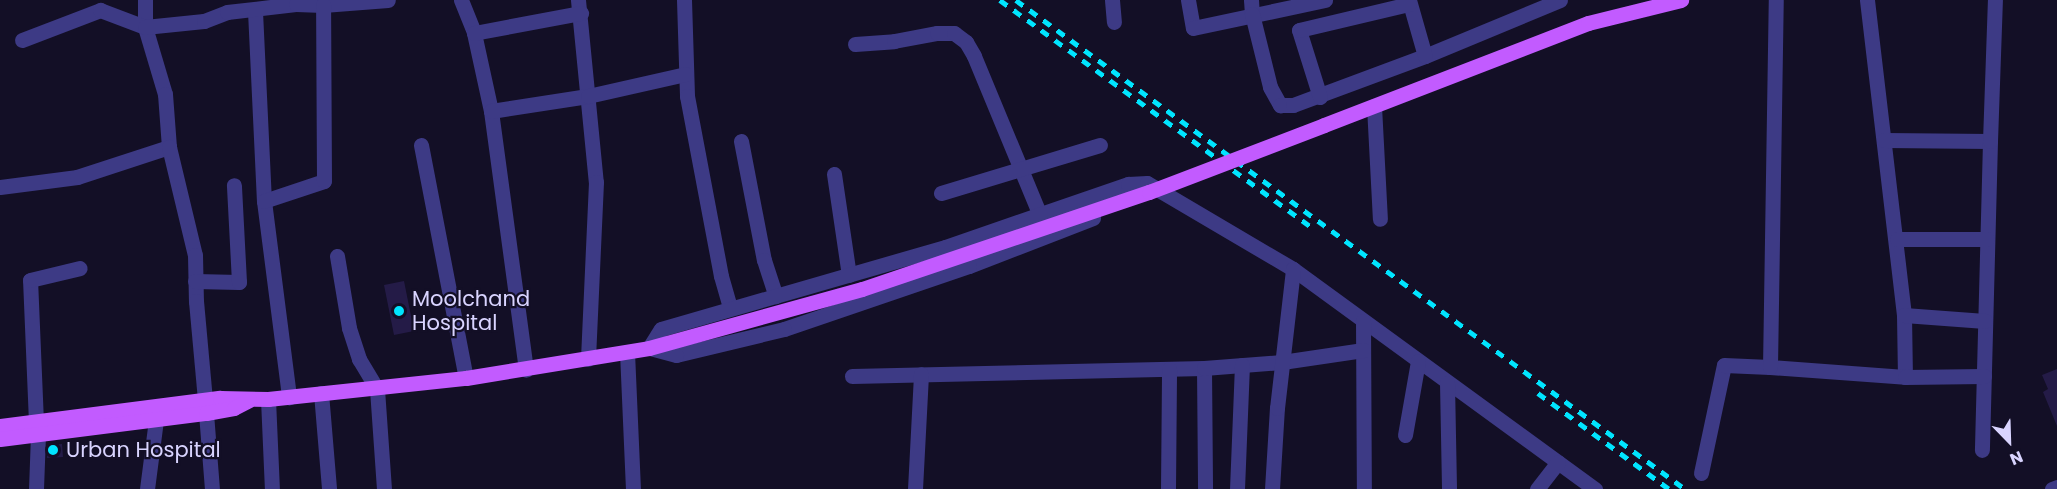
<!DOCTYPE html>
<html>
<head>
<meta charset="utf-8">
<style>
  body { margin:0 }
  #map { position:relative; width:2057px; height:489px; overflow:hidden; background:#130f26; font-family:Poppins,sans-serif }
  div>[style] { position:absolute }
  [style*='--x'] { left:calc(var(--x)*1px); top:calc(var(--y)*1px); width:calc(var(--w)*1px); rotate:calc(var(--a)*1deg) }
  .building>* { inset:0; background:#241b47 }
  .minor>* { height:15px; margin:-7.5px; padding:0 7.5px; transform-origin:7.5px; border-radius:7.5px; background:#3d3a85 }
  .major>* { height:15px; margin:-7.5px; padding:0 7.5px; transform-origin:7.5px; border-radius:7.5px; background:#c25bff }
  .rail>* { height:4.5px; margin-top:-2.25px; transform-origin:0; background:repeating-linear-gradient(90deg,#00e5ff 0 9px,transparent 0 17px) }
  .major-bridge>* { height:15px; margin:-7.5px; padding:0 7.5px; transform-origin:7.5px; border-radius:7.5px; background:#c25bff }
  .dots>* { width:16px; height:16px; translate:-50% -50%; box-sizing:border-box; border:3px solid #130f26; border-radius:50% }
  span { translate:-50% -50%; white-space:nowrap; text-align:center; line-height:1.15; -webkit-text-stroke:4.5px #130f26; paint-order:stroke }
  .poi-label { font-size:21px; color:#d9d4ff }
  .left { translate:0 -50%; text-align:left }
  .north { position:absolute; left:1979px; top:411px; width:60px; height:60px; -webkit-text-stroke:4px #130f26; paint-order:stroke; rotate:157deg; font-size:16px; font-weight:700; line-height:24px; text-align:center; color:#d9d4ff }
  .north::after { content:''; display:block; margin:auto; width:21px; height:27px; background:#d9d4ff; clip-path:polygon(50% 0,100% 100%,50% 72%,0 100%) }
</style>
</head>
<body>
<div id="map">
  <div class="building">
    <i style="clip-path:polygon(404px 281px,414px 331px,394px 335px,384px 285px)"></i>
    <i style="clip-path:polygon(2057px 369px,2057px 426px,2043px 392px,2048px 389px,2042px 375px)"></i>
    <i style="clip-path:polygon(62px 444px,63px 457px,47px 458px,47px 445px)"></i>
  </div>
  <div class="minor">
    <i style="--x:145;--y:0;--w:27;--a:90"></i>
    <i style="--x:145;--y:27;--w:70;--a:73.4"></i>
    <i style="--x:165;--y:94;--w:53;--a:85.7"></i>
    <i style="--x:461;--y:0;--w:35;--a:68"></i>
    <i style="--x:474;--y:33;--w:80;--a:77.7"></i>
    <i style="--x:491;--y:111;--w:261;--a:82.3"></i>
    <i style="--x:578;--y:0;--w:183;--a:84.4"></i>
    <i style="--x:596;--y:182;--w:177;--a:92.6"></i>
    <i style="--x:684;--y:0;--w:96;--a:88.2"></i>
    <i style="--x:687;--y:96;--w:183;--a:79.3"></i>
    <i style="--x:721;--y:276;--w:33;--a:74"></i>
    <i style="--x:1112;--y:0;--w:22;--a:85"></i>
    <i style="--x:1188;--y:0;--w:28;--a:80"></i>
    <i style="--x:1193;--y:28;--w:135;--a:-12"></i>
    <i style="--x:1251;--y:0;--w:14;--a:86"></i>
    <i style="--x:1252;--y:14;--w:75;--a:76.1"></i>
    <i style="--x:1270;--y:87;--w:21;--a:61"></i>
    <i style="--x:1280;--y:105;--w:13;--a:0"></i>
    <i style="--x:1293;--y:105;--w:141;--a:-20.4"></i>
    <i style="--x:1425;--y:56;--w:146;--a:-22.5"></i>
    <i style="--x:1409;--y:0;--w:58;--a:74.1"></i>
    <i style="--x:1867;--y:0;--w:317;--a:83.3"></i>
    <i style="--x:1904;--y:315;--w:62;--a:89.1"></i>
    <i style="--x:255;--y:11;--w:190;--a:87.3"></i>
    <i style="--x:264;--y:201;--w:198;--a:82.7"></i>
    <i style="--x:474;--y:33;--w:109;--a:-10.6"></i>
    <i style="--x:22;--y:40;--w:84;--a:-21"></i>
    <i style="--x:100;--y:10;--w:48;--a:20.7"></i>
    <i style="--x:145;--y:27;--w:59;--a:-5.8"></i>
    <i style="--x:204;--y:21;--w:25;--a:-21"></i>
    <i style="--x:227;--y:12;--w:69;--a:-6.6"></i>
    <i style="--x:296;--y:4;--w:27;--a:2"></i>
    <i style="--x:323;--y:5;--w:65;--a:-4.4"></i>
    <i style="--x:855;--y:44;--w:39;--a:-4"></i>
    <i style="--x:894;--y:41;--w:44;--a:-10.5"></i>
    <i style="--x:937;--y:33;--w:17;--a:0"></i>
    <i style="--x:954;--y:33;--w:15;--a:37"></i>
    <i style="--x:966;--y:42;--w:16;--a:60"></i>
    <i style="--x:974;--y:56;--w:172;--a:67.5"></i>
    <i style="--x:1320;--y:97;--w:70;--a:-107.4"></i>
    <i style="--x:1299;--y:30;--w:113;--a:-13.3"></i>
    <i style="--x:1374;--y:106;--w:113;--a:87"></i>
    <i style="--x:491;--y:111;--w:98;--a:-8.8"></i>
    <i style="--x:588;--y:96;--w:100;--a:-12.7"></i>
    <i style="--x:1884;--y:140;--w:106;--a:0.5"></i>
    <i style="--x:1990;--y:141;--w:309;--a:91.5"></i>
    <i style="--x:741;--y:141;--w:121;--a:79.1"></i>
    <i style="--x:764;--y:260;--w:38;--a:72"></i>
    <i style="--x:1990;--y:141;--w:141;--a:-88"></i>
    <i style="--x:421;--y:145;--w:237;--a:79.1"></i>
    <i style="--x:834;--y:174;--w:102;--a:81.6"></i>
    <i style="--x:0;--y:187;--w:78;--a:-7.4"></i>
    <i style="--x:77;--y:177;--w:97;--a:-18.1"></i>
    <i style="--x:169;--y:147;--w:111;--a:76.5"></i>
    <i style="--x:195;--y:255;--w:46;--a:88.8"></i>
    <i style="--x:196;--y:301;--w:99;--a:84.8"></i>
    <i style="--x:941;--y:193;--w:166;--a:-16.8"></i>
    <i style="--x:264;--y:201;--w:63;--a:-18.4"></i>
    <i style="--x:324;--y:181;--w:176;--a:-90.3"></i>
    <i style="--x:1093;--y:218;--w:133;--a:158.8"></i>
    <i style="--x:969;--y:266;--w:195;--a:161.2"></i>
    <i style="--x:784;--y:329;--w:111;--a:166.5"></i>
    <i style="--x:676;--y:355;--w:28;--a:-165"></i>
    <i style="--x:649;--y:348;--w:22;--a:-58"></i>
    <i style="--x:661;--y:329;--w:296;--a:-16.1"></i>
    <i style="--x:945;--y:247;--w:194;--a:-19"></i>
    <i style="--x:1128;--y:184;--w:19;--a:-3"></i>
    <i style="--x:1147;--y:183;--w:169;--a:30.5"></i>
    <i style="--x:1293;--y:269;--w:374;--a:36.1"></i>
    <i style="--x:1897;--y:239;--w:90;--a:0"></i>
    <i style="--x:337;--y:256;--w:73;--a:80.5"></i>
    <i style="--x:349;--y:328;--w:33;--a:72"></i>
    <i style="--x:359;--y:359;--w:35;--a:59"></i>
    <i style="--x:377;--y:389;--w:100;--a:86"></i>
    <i style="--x:195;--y:281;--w:44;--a:1.3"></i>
    <i style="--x:239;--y:282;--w:97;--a:-93"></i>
    <i style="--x:1904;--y:315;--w:81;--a:4.2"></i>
    <i style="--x:1363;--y:321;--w:168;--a:89.7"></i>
    <i style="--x:627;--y:352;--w:137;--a:87.5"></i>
    <i style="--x:1770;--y:367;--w:135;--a:4.2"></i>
    <i style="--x:1905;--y:377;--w:79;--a:-0.7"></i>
    <i style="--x:1204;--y:368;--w:121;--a:89.5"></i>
    <i style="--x:852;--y:376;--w:352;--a:-1.3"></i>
    <i style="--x:1204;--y:368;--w:78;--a:-4.4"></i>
    <i style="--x:1282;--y:362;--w:82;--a:-8.4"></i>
    <i style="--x:1447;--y:383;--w:106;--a:88.9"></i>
    <i style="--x:321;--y:393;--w:96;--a:85.2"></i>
    <i style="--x:268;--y:399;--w:90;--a:87.5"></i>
    <i style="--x:206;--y:413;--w:76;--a:85.5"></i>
    <i style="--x:36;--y:422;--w:142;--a:-92.4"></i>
    <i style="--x:30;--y:280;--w:51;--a:-13.5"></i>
    <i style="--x:1405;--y:435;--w:75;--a:-80"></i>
    <i style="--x:1701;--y:473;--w:110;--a:-78"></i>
    <i style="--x:1724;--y:365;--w:46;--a:2.5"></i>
    <i style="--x:1770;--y:367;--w:367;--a:-89.1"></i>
    <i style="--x:36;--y:489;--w:54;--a:-87.9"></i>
    <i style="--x:147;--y:489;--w:70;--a:-82.6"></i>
    <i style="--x:915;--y:489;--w:115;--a:-87"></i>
    <i style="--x:1168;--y:489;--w:120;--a:-89.5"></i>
    <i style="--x:1237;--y:489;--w:124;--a:-87.7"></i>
    <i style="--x:1272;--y:489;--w:81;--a:-86.5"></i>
    <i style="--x:1277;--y:408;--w:140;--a:-83.4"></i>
    <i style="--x:1537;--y:489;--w:34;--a:-52"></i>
    <i style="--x:2052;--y:489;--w:5;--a:-22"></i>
  </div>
  <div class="major">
    <i style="--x:1324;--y:125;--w:283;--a:-21.1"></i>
    <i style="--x:1588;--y:23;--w:96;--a:-13.9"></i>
    <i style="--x:0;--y:426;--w:222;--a:-7.3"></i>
    <i style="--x:220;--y:398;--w:48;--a:1.2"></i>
    <i style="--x:268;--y:399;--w:199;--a:-6.1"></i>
    <i style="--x:466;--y:378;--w:185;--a:-9.3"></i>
    <i style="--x:649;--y:348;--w:221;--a:-15.5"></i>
    <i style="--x:862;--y:289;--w:303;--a:-18.7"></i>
    <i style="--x:0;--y:439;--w:208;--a:-7.2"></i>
    <i style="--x:206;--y:413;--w:28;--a:-10"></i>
    <i style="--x:234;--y:408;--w:17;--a:-28"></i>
  </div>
  <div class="rail">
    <i style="--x:1000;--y:0;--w:385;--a:36.1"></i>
    <i style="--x:1016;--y:0;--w:829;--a:36.16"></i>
    <i style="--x:1538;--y:393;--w:162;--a:36.2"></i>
  </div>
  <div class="major-bridge">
    <i style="--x:1149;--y:192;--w:187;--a:-20.9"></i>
  </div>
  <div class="dots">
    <i style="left:399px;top:311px;background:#00e5ff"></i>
    <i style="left:53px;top:450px;background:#00e5ff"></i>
  </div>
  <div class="poi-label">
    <span class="left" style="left:412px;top:311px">Moolchand<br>Hospital</span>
    <span class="left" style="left:66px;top:450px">Urban Hospital</span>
  </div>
  <div class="north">N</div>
</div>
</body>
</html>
